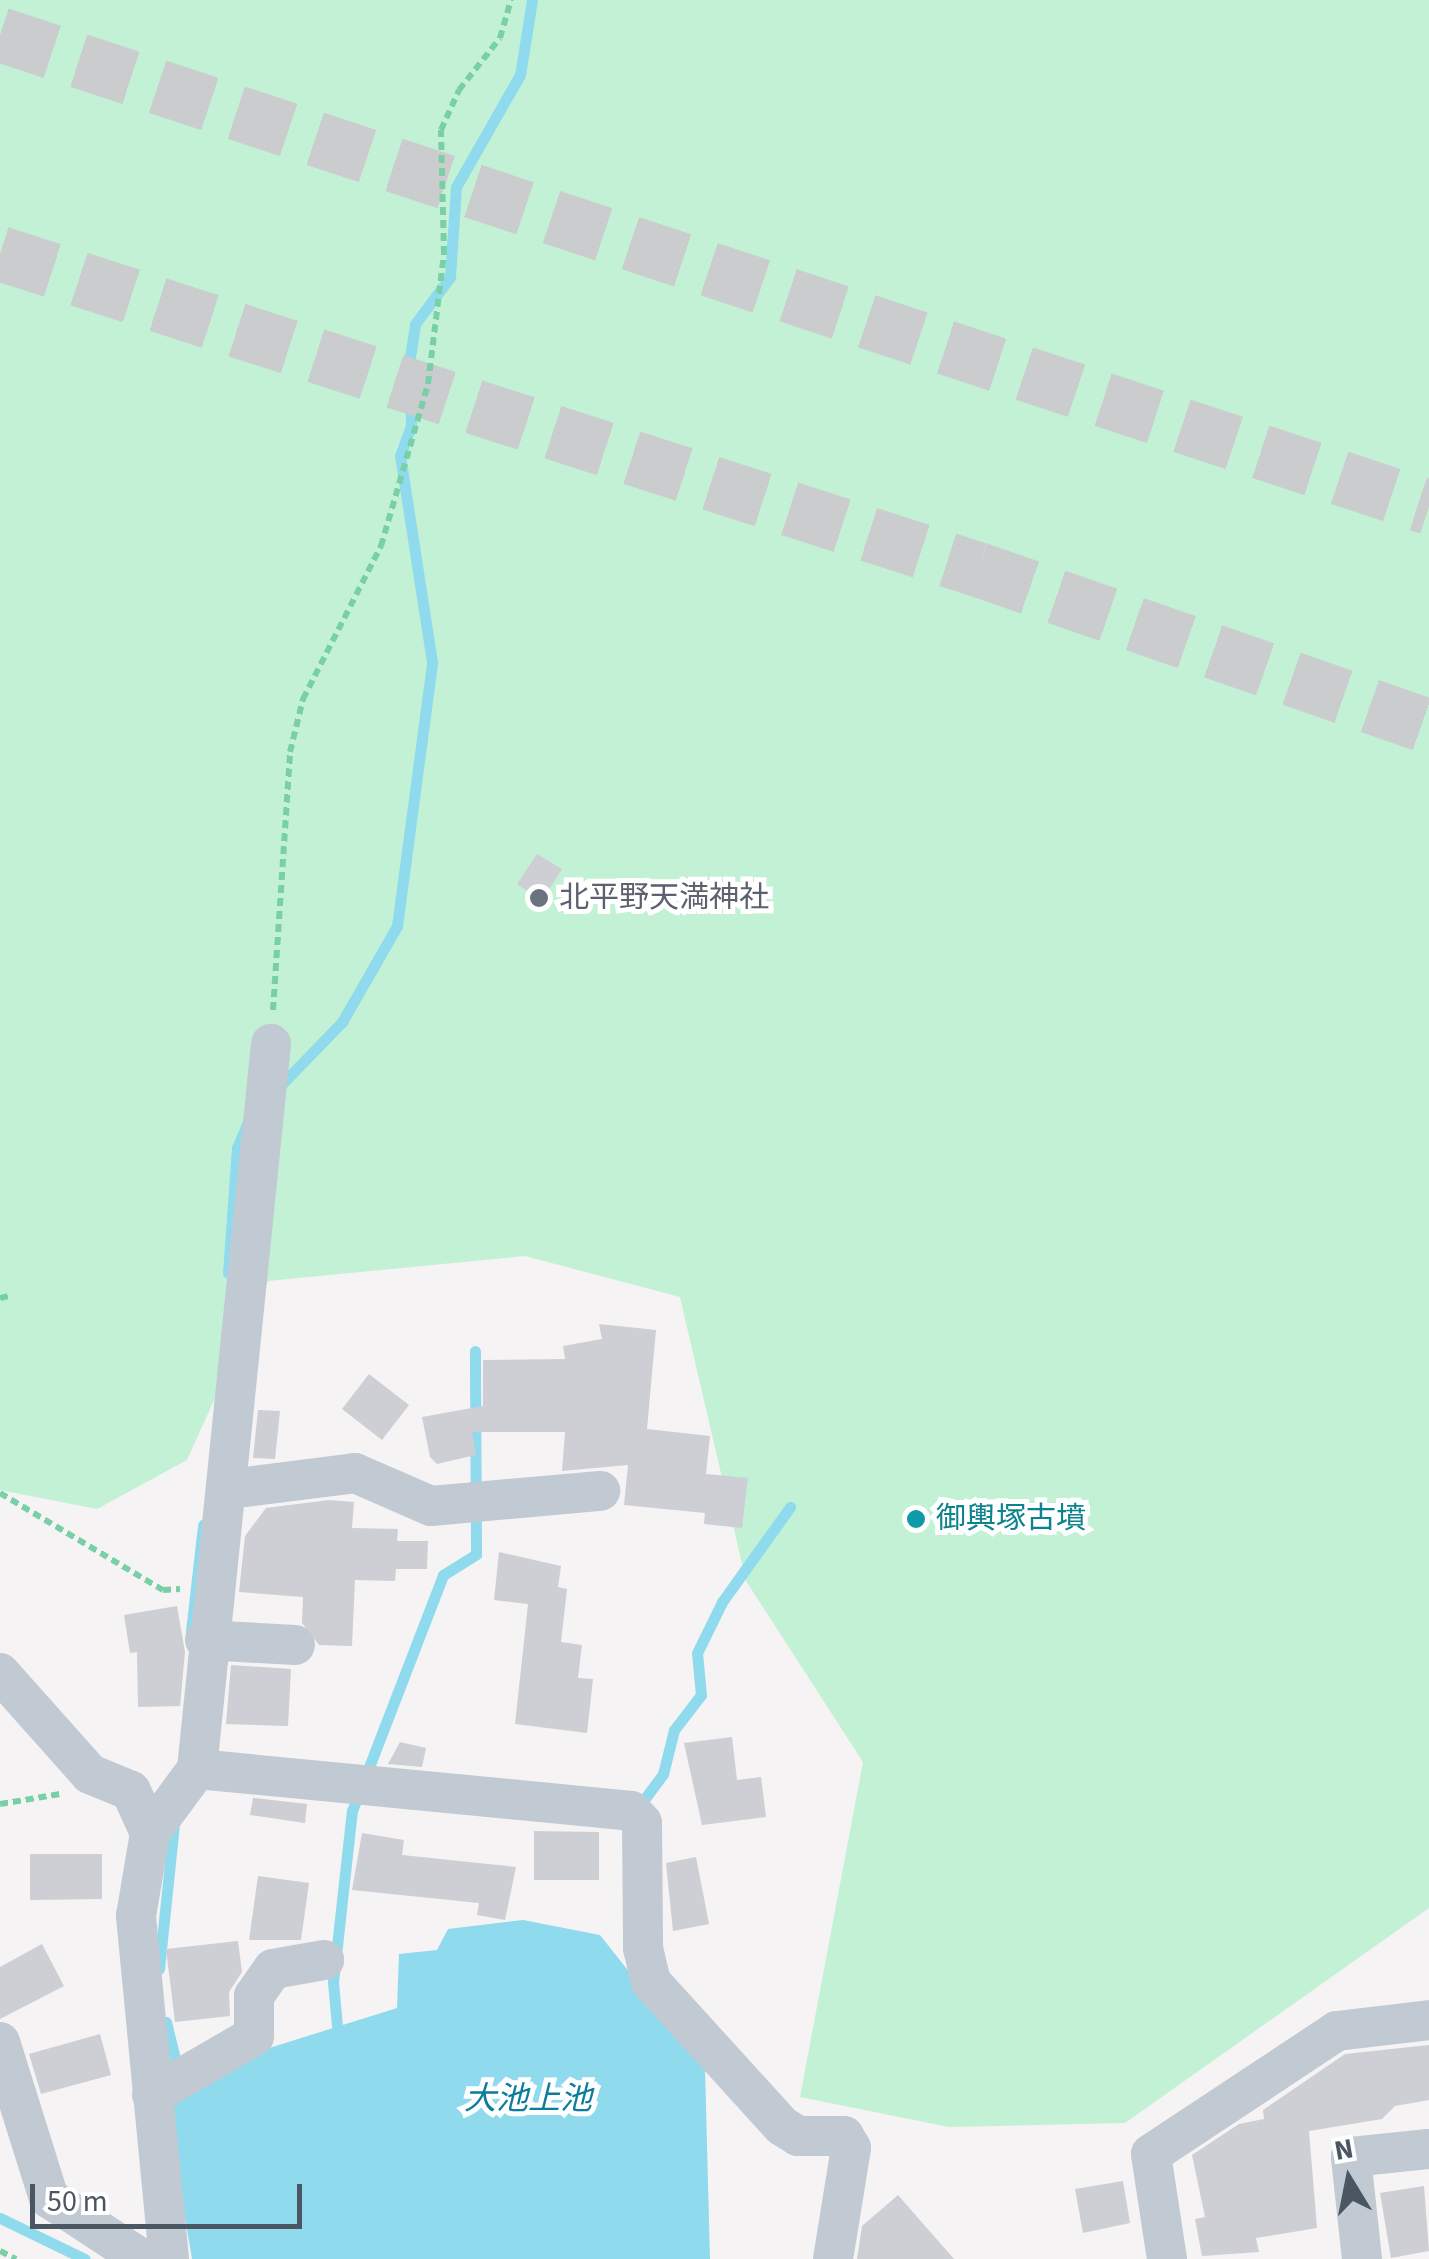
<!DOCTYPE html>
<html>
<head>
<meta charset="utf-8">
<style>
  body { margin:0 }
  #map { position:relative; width:1429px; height:2259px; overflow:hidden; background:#f5f3f3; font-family:"Source Sans 3","Noto Sans JP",sans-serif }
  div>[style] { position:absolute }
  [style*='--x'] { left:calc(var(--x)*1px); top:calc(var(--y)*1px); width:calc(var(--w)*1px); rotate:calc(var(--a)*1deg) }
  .green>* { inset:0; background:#c3f1d5 }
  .water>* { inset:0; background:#90daee }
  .stream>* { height:11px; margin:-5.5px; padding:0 5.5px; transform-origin:5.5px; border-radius:5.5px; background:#90daee }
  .building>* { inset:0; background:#cdcfd5 }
  .highway-tunnel>* { height:55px; margin-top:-27.5px; transform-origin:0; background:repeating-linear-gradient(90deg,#caccce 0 55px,transparent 0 83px) }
  .path>* { height:6px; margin-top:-3px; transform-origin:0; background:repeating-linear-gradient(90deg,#7ad0a6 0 8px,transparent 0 13px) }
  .minor>* { height:40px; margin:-20px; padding:0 20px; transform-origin:20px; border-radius:20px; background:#c1cad2 }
  .dots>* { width:28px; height:28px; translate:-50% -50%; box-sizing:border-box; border:5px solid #fff; border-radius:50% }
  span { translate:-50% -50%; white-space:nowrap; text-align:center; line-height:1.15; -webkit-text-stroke:10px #fff; paint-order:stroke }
  .worship-label { font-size:30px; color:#5b616d }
  .left { translate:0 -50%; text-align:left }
  .culture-label { font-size:30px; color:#0d838f }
  .water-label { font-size:32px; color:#0c7c9b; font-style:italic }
  .north { position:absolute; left:1299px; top:2129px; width:100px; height:100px; -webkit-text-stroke:8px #fff; paint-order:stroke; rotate:350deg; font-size:28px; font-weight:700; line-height:40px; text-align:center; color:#4a5661 }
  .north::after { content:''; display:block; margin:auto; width:35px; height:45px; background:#4a5661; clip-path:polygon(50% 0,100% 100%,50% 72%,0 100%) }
  .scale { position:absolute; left:30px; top:2184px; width:272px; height:45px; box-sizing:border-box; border:5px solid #4a5661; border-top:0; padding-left:12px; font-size:30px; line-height:35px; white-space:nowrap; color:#4a5661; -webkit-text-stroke:8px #fff; paint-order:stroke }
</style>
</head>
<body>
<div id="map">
  <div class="green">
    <i style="clip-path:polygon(0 0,1429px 0,1429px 1908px,1125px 2123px,949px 2127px,800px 2097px,863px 1762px,746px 1581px,680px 1297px,525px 1256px,268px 1281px,187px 1460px,97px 1509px,0 1490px)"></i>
  </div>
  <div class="water">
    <i style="clip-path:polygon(523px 1920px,600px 1935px,705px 2068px,710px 2259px,192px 2259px,165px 2100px,266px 2049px,397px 2008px,399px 1954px,437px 1950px,448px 1929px)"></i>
  </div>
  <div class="stream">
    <i style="--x:277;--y:1089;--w:93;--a:-45.9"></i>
    <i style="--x:342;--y:1022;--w:111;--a:-60.2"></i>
    <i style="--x:397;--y:926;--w:266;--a:-82.4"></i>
    <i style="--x:432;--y:662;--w:208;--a:-98.8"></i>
    <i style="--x:400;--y:456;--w:32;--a:-70"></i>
    <i style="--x:411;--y:426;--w:69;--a:-90.8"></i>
    <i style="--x:410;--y:357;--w:33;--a:-81"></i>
    <i style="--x:415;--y:324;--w:59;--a:-53.3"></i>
    <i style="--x:450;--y:277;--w:90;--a:-86.2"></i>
    <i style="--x:456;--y:187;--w:129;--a:-60.3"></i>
    <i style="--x:520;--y:75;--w:76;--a:-80.9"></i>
    <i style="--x:228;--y:1273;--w:125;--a:-85.9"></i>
    <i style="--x:237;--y:1148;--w:39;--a:-67"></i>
    <i style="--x:191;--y:1631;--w:107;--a:-83.5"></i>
    <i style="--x:637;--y:1809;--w:44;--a:-53.4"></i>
    <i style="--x:663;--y:1774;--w:45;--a:-76"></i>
    <i style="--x:674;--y:1730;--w:44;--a:-52.4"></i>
    <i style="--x:701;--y:1695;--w:42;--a:-95.4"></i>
    <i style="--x:697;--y:1653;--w:57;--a:-63.9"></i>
    <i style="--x:722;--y:1602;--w:117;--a:-54.4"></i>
    <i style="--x:159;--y:1969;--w:146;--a:-84.1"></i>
    <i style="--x:166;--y:2022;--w:50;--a:76.2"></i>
    <i style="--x:337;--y:2026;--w:44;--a:-95.2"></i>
    <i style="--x:333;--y:1982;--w:172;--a:-83.7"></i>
    <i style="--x:352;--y:1811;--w:253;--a:-68.9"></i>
    <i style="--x:443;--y:1575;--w:39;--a:-32"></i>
    <i style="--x:476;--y:1554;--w:203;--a:-90.3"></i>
    <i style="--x:0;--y:2218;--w:94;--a:25.8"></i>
  </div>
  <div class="building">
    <i style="clip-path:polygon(537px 854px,562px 869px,542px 901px,517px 884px)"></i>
    <i style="clip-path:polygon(599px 1324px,656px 1330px,647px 1429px,710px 1436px,706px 1474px,748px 1478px,742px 1528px,704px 1524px,705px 1513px,624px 1505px,628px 1465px,562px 1471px,565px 1432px,472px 1432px,476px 1455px,437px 1464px,430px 1457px,422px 1417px,483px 1406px,483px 1360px,565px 1359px,563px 1346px,602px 1339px)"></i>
    <i style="clip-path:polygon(369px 1374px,409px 1405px,382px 1440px,342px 1409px)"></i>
    <i style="clip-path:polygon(258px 1410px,280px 1411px,275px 1459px,253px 1458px)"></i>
    <i style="clip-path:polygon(329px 1500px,354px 1502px,352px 1528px,398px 1529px,397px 1541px,428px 1541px,427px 1569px,396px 1569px,395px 1581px,355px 1580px,352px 1646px,319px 1645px,302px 1623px,303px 1597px,239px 1592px,245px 1536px,266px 1508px)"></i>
    <i style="clip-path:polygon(499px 1552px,561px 1566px,558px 1587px,567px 1589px,561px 1642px,582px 1645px,578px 1678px,593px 1679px,587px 1733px,515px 1724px,528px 1604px,494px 1600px)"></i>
    <i style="clip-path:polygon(177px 1606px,185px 1652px,180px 1706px,138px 1707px,137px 1652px,130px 1653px,124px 1615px)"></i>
    <i style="clip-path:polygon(231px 1665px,291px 1669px,288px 1726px,226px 1724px)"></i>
    <i style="clip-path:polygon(732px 1737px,737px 1780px,761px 1777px,766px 1817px,702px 1825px,684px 1743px)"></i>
    <i style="clip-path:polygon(400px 1742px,426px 1748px,422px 1767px,388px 1764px)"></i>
    <i style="clip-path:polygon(253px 1798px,307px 1804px,305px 1823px,250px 1815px)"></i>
    <i style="clip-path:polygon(534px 1831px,599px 1832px,599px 1880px,534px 1880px)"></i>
    <i style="clip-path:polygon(362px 1833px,404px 1840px,402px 1855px,516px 1867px,505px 1920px,477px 1915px,479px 1903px,352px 1890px)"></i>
    <i style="clip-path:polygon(30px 1854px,102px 1854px,102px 1899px,30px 1900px)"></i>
    <i style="clip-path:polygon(696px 1857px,709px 1924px,673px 1931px,666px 1863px)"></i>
    <i style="clip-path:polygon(258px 1876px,309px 1883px,301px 1940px,249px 1940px)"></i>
    <i style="clip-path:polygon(238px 1941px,242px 1972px,229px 1992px,230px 2016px,175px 2022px,166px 1949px)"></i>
    <i style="clip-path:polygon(42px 1944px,64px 1986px,0 2019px,0 1967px)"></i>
    <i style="clip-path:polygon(100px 2034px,111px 2075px,41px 2094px,29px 2054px)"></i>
    <i style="clip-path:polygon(1429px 2045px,1429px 2100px,1395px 2106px,1382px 2119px,1309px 2131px,1317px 2228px,1256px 2238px,1259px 2252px,1202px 2256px,1195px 2219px,1205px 2217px,1192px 2155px,1239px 2124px,1264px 2119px,1263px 2110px,1345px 2054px)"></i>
    <i style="clip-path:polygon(1123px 2181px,1130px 2223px,1083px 2233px,1075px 2189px)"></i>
    <i style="clip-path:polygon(1424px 2186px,1429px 2251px,1391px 2258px,1380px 2193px)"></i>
    <i style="clip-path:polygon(898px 2195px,954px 2259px,857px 2259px,862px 2226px)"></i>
  </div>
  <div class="highway-tunnel">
    <i style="--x:0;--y:34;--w:1505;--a:18.31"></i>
    <i style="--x:0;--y:253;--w:1028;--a:17.91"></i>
    <i style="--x:978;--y:569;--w:478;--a:19.2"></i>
  </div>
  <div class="path">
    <i style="--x:273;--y:1010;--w:259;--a:-86.2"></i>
    <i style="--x:290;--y:752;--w:55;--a:-76.2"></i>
    <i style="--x:303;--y:699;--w:172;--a:-63"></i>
    <i style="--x:381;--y:546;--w:169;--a:-73.8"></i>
    <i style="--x:428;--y:384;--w:131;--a:-83"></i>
    <i style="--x:444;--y:254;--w:124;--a:-91.4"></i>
    <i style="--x:441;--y:130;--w:44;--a:-65.8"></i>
    <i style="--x:459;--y:90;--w:66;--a:-51.7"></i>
    <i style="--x:500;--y:38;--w:40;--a:-74"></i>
    <i style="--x:0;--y:1298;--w:9;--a:-13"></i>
    <i style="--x:0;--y:1493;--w:190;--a:30.8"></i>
    <i style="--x:163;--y:1590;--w:17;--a:-3"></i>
    <i style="--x:0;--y:1804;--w:61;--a:-9.5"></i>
    <i style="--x:0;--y:2251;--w:18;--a:27"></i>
  </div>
  <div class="minor">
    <i style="--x:229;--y:1489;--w:127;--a:-7.2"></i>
    <i style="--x:355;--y:1473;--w:83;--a:23.5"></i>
    <i style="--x:431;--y:1506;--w:170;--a:-5.1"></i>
    <i style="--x:205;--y:1640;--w:90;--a:3.2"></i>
    <i style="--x:0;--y:1673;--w:135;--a:48.3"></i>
    <i style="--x:90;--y:1774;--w:44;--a:22.5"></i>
    <i style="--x:131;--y:1791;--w:46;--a:65.7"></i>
    <i style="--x:197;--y:1769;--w:436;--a:5.5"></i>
    <i style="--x:631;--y:1811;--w:16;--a:47"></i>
    <i style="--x:642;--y:1823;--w:125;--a:89.5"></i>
    <i style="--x:643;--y:1948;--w:35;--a:77"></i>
    <i style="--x:651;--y:1982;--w:195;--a:47.7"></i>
    <i style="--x:782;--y:2126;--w:19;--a:32"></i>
    <i style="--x:798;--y:2136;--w:46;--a:0"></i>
    <i style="--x:844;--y:2136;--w:14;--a:60"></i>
    <i style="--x:851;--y:2148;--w:112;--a:99.2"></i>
    <i style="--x:0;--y:2042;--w:164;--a:72.6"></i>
    <i style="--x:49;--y:2198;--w:111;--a:33.3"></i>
    <i style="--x:152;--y:2095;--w:118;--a:-30"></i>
    <i style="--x:254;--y:2036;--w:40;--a:-90"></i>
    <i style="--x:254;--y:1996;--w:33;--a:-55"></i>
    <i style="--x:273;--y:1969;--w:52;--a:-10"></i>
    <i style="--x:169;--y:2259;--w:345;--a:-95.5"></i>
    <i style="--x:136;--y:1916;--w:84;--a:-80.4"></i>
    <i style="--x:150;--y:1833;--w:79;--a:-53.7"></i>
    <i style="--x:197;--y:1769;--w:729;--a:-84.17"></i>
    <i style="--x:1167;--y:2259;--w:106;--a:-98.7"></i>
    <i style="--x:1151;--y:2154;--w:223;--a:-33.5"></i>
    <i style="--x:1337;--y:2031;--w:93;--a:-6.8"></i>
    <i style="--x:1362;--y:2259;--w:103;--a:-96.2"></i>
    <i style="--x:1351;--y:2157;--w:78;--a:-5.9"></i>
  </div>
  <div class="dots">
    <i style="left:539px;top:898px;background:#6b7280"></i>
    <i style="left:916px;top:1519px;background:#0f9aa8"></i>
  </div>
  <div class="worship-label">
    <span class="left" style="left:559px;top:898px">北平野天満神社</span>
  </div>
  <div class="culture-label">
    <span class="left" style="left:936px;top:1519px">御輿塚古墳</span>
  </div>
  <div class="water-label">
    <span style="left:528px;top:2099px">大池上池</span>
  </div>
  <div class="north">N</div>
  <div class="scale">50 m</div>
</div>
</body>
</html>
